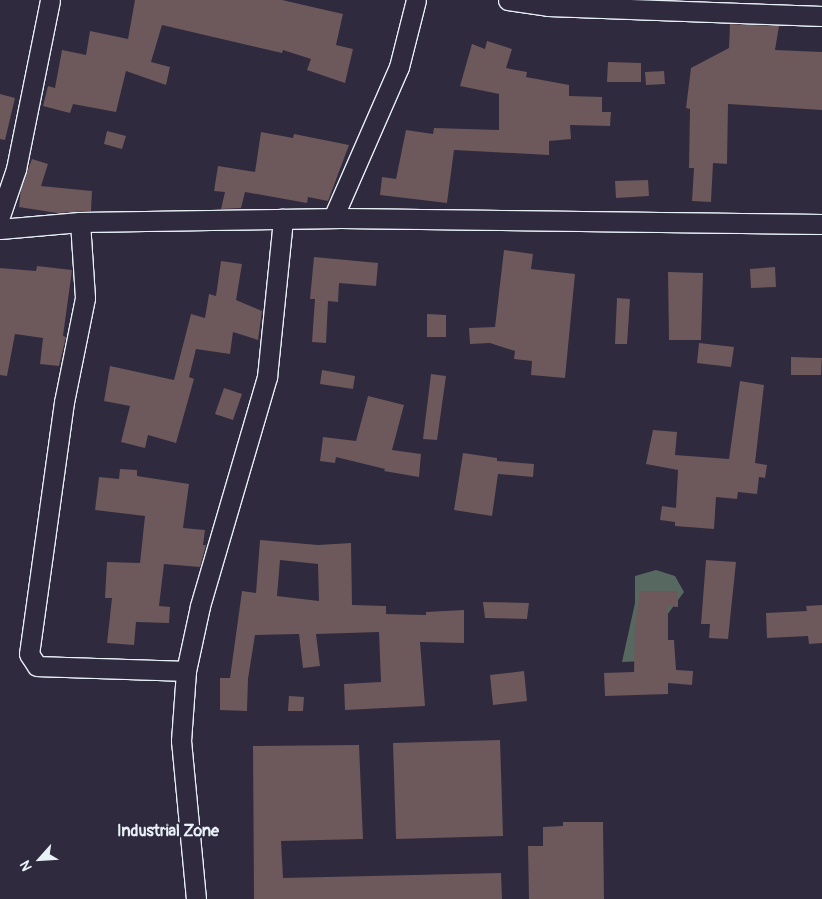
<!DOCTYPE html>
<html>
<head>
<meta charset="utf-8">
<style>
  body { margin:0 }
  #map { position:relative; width:822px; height:899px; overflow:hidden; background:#2f2a3d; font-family:Pangolin,sans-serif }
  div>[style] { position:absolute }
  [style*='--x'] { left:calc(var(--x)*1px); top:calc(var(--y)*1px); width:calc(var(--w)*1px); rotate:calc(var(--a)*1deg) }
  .green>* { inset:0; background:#576860 }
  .building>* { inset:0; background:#6d585b }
  .roads { filter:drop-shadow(1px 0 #e8f1f8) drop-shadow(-1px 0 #e8f1f8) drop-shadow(0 1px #e8f1f8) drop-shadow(0 -1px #e8f1f8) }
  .minor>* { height:19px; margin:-9.5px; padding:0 9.5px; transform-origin:9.5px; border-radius:9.5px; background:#2f2a3d }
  span { translate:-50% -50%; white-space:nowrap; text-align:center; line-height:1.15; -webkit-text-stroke:4px #2f2a3d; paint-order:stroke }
  .quarter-label { font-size:16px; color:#e8f1f8; font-weight:700 }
  .north { position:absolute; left:15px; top:834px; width:50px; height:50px; -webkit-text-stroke:4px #2f2a3d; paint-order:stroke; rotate:244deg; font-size:14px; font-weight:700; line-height:20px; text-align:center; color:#e8f1f8 }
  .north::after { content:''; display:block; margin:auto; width:18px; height:22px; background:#e8f1f8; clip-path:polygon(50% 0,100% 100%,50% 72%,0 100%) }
</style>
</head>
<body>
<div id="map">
  <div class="green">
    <i style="clip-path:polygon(656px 570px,675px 576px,684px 592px,667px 615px,665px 660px,622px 662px,635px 603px,635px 576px)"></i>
  </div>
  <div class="building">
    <i style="clip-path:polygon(135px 0,282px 0,343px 14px,336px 45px,353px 49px,345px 83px,307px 70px,311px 59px,283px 50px,282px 53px,162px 25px,151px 62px,170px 67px,166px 85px,126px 71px,116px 112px,73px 104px,70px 113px,43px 106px,48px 86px,55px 88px,62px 50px,86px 55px,90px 31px,128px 39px)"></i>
    <i style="clip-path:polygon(730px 24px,779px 26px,775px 50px,822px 52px,822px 110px,728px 104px,727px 164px,713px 163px,711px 202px,692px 201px,694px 168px,689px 168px,690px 109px,686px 108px,691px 68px,729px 48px)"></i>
    <i style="clip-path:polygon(487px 41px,512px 49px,506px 68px,527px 72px,526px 77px,569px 85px,569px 96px,602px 97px,602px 112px,611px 112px,610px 126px,570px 125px,571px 139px,549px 141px,549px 155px,454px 150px,447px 203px,380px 195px,382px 177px,396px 179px,406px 130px,433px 134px,434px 128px,499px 130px,499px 94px,460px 86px,472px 44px,485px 49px)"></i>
    <i style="clip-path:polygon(608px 62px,641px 63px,641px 82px,607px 82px)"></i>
    <i style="clip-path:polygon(664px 71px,665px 84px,646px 85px,645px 72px)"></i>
    <i style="clip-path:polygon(0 94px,15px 98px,5px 140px,0 139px)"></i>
    <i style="clip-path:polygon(107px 131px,126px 136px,122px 149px,104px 144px)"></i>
    <i style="clip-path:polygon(261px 132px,293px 138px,294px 134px,349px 145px,328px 201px,308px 197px,307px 203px,245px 192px,241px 208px,221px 209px,225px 192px,214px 191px,218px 166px,255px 172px)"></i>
    <i style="clip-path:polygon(32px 159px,48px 164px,41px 186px,92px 191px,91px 211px,57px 213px,19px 207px,21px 188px)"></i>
    <i style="clip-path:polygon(648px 180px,649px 196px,616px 198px,615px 181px)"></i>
    <i style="clip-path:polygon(504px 250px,533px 254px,531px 269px,575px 274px,565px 378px,531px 375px,532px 361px,514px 359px,515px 351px,490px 343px,470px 344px,469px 328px,495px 327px)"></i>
    <i style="clip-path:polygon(314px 257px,378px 263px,376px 286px,339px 283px,338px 302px,328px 301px,326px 343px,312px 342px,315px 299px,310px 299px)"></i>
    <i style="clip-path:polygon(221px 261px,242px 264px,236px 300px,262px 311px,258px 340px,233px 332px,230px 354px,196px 349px,189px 377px,194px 379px,176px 443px,148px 435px,145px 448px,121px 442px,130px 406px,104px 401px,110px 366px,174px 380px,191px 314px,205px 318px,209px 294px,216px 296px)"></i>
    <i style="clip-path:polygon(37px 266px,72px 270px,63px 336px,66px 337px,59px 366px,40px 364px,43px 338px,15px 334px,7px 376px,0 375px,0 268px,36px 271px)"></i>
    <i style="clip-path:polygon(775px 267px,776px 287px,751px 288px,750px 269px)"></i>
    <i style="clip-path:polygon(668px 272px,703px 273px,701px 340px,669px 340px)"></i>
    <i style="clip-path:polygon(617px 298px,630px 299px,627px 344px,615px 344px)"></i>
    <i style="clip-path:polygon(427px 314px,446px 315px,446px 337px,427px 337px)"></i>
    <i style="clip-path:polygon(699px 343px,734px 347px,731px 367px,697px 363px)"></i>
    <i style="clip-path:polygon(791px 357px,822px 358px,821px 375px,791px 375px)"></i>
    <i style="clip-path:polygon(322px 370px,355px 376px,353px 389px,320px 384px)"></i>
    <i style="clip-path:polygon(431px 374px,446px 376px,437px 440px,423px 439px)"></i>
    <i style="clip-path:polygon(740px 381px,764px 385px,755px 463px,767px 465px,765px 478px,759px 477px,757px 494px,738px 492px,737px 499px,716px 497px,714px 529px,675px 526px,675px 522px,660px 520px,662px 506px,676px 508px,678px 470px,646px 464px,653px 430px,677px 432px,675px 455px,729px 459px)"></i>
    <i style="clip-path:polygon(224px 388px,242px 394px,233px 420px,215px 414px)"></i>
    <i style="clip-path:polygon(368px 396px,404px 405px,392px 450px,421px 454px,419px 477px,384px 471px,385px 469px,336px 457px,335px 463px,320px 461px,323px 437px,356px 441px)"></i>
    <i style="clip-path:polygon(463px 453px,497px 458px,497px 461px,534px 464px,533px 477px,498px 474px,492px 516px,454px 510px)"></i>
    <i style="clip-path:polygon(120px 469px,137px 470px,137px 476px,189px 484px,183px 528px,205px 530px,203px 545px,206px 545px,200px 567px,164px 564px,159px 606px,170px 607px,169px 623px,136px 622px,134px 645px,107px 643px,112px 598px,105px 598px,107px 562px,140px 563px,145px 516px,95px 510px,99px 477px,119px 479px)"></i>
    <i style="clip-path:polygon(evenodd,260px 540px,318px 545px,351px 543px,352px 605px,386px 606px,386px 614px,426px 615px,426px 612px,464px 610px,464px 643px,420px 642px,425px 706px,345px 710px,344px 684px,381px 682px,379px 632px,316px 634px,320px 666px,303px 668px,299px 634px,255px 635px,248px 679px,247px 711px,220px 710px,220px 678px,230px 678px,242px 591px,256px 593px,260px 540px,280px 560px,318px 564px,319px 601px,277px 596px,280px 560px)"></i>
    <i style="clip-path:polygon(706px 560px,736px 562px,728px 639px,709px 638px,710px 624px,701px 624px)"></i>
    <i style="clip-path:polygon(640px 591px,678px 591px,678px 607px,668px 606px,668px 640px,674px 640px,676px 670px,693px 671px,692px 685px,668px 683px,668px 694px,605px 696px,604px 673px,634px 672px,635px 625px)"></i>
    <i style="clip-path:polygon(483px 602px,529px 603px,527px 619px,485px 618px)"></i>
    <i style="clip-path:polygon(822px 605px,822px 643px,809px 644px,808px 636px,767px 638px,766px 613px,807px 611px,806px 606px)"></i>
    <i style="clip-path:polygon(524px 671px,527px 701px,493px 705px,490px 675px)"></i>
    <i style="clip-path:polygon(289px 696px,304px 697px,303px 711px,288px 711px)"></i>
    <i style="clip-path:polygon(500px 740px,503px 836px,396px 839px,393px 743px)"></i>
    <i style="clip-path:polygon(359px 745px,363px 839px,281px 841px,283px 878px,501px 873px,502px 899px,254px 899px,253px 746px)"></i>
    <i style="clip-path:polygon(563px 822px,603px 822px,604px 899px,529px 899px,528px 846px,543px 846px,543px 827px,563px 826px)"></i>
  </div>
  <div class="roads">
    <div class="minor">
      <i style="--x:508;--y:0;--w:40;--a:8.5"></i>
      <i style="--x:548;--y:6;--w:274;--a:2.1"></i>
      <i style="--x:0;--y:216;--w:50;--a:-71.2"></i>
      <i style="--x:16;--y:169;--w:172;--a:-78.6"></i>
      <i style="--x:333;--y:218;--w:165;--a:-66.4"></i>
      <i style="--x:399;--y:67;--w:69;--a:-75.8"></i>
      <i style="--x:80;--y:222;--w:76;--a:86.2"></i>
      <i style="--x:85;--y:298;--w:106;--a:101.4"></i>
      <i style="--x:64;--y:402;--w:254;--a:97.9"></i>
      <i style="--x:29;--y:654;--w:14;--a:56"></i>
      <i style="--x:37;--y:666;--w:149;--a:1.9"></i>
      <i style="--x:0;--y:229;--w:80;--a:-5"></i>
      <i style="--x:80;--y:222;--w:261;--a:-0.9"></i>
      <i style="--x:341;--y:218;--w:481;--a:0.7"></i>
      <i style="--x:196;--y:899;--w:159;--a:-95.4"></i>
      <i style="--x:181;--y:741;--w:70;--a:-85.9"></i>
      <i style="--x:186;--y:671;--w:66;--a:-77.8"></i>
      <i style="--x:200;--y:606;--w:239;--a:-73.7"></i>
      <i style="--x:267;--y:377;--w:159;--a:-84.2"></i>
    </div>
  </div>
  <div class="quarter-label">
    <span style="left:168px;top:831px">Industrial Zone</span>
  </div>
  <div class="north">N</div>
</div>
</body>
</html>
